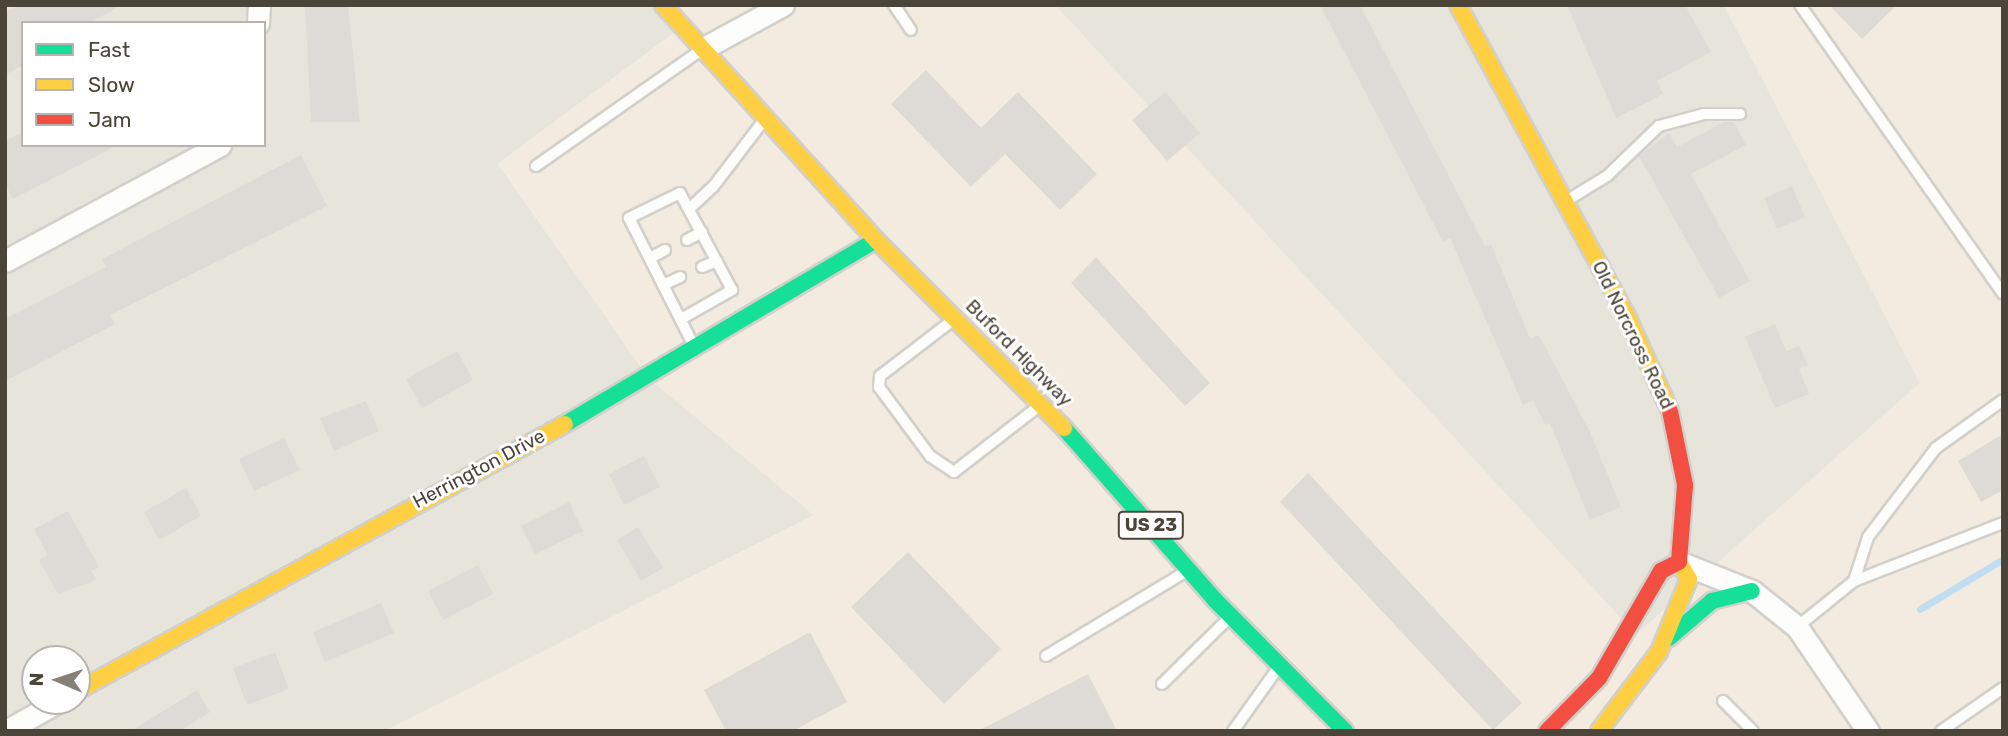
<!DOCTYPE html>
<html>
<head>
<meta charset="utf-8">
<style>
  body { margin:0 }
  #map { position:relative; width:2008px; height:736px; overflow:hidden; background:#f4f2ee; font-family:Rubik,sans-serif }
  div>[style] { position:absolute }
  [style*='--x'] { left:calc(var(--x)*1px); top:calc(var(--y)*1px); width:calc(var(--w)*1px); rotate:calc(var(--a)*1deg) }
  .residential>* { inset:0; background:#e7e4dc }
  .commercial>* { inset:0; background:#f3ebdf }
  .stream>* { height:7px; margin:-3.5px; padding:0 3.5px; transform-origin:3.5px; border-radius:3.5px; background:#c0ddf1 }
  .building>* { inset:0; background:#dedbd6 }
  .roads { filter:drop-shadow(2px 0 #d2d0cb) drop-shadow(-2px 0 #d2d0cb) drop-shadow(0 2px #d2d0cb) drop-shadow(0 -2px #d2d0cb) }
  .lane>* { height:10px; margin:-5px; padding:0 5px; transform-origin:5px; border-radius:5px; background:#fdfdfc }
  .street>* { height:21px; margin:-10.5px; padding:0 10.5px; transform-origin:10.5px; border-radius:10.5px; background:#fdfdfc }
  .fast>* { height:16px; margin:-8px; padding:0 8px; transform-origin:8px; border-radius:8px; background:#16e098 }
  .slow>* { height:16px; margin:-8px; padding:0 8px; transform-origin:8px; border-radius:8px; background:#ffcf43 }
  .jam>* { height:16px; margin:-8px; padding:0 8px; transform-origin:8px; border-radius:8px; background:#f24e42 }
  span { translate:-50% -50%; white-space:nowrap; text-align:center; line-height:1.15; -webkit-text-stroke:6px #fff; paint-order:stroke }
  .shield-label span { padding:2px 5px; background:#fff; border:2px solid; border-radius:5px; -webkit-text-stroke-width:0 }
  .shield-label { font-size:18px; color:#4b4439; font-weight:700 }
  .street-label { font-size:19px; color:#4b4439 }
  .frame { position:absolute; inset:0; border:7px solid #4b4439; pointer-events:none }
  .legend { position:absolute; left:21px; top:21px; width:245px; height:126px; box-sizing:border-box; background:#fff; border:2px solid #b7b4b0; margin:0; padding:9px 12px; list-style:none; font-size:21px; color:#4b4439 }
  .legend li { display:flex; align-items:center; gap:14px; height:35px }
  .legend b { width:35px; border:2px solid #b7b4b0 }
  .north { position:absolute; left:21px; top:645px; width:70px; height:70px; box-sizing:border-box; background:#fff; border:2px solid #b7b4b0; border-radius:50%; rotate:272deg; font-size:19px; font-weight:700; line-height:28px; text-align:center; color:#4b4439 }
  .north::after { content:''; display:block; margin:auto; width:24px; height:32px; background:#868178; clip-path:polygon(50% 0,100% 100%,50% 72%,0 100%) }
</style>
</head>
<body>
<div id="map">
  <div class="residential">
    <i style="clip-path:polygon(evenodd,5px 5px,670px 5px,686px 24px,498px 164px,649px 378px,814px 515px,385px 731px,5px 731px,5px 5px,23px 23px,264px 23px,264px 145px,23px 145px,23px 23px,5px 5px,35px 659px,77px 659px,77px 701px,35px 701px,35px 659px)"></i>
    <i style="clip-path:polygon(1055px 5px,1724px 5px,1920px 383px,1636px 635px)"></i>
  </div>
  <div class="commercial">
    <i style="clip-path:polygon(670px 5px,1055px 5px,1636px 635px,1920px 383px,1724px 5px,2003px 5px,2003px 731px,385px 731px,814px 515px,649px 379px,498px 163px,686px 25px)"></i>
  </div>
  <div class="stream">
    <i style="--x:1920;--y:609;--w:97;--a:-31.1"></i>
  </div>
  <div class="building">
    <i style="clip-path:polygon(19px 5px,121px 5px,90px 23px,23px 23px,23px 65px,5px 75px,5px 13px)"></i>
    <i style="clip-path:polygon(305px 5px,348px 5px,360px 122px,311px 122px)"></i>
    <i style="clip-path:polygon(1320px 5px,1360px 5px,1485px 246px,1491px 244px,1530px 339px,1539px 335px,1590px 432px,1621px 507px,1590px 520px,1550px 423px,1545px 425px,1533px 400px,1523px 405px,1450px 238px,1443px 242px)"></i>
    <i style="clip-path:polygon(1567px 5px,1685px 5px,1711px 52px,1657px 81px,1663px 94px,1616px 118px)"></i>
    <i style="clip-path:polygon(1829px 5px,1897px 5px,1862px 39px)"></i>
    <i style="clip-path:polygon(926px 70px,981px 128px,1018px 92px,1097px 174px,1060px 210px,1005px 154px,971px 187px,891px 104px)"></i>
    <i style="clip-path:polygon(1165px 92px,1200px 133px,1167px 161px,1132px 120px)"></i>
    <i style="clip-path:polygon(1724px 122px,1734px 122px,1746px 145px,1691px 174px,1750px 281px,1719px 298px,1639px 156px,1669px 133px,1677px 147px)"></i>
    <i style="clip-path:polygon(23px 132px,23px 145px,118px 145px,13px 199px,5px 184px,5px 141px)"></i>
    <i style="clip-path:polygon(301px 155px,327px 206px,110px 315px,115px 324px,5px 381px,5px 319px,106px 267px,102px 259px)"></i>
    <i style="clip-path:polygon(1792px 186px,1805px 217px,1777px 229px,1764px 198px)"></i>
    <i style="clip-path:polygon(1096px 257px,1210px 383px,1185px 406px,1071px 283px)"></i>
    <i style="clip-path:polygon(1775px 324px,1786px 351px,1799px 346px,1808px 365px,1799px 369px,1809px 394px,1775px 408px,1745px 337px)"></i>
    <i style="clip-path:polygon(457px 351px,473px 380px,422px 408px,406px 379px)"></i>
    <i style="clip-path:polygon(366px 401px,379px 431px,334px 451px,320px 418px)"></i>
    <i style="clip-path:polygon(2003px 434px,2003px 490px,1981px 502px,1958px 461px)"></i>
    <i style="clip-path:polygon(284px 438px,300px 470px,254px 491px,239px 459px)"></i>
    <i style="clip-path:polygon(644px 456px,660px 487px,624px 505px,609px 474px)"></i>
    <i style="clip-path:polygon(1308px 473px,1522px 703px,1493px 730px,1280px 502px)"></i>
    <i style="clip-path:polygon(186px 488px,201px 516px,159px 540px,144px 512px)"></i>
    <i style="clip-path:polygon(569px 502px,583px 531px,535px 554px,521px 526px)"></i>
    <i style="clip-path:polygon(68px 511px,99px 567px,91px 571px,97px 580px,58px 594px,39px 560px,48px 555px,34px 529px)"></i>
    <i style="clip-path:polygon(638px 527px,663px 568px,641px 581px,617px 540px)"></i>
    <i style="clip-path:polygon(908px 552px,1001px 649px,944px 704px,851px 607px)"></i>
    <i style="clip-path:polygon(478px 565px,493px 594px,443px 620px,428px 591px)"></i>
    <i style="clip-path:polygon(381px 603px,394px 633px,325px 662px,313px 632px)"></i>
    <i style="clip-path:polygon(810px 632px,847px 702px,793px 731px,726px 731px,704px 690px)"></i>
    <i style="clip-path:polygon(275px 652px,289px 689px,247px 705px,233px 668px)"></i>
    <i style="clip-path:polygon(1088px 674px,1117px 731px,978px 731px)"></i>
    <i style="clip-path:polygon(197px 690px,210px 712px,180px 731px,131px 731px)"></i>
  </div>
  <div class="roads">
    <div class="lane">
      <i style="--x:894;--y:5;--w:30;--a:56"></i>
      <i style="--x:1800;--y:5;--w:353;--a:54.9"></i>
      <i style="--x:536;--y:166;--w:198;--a:-35.1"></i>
      <i style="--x:1566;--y:201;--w:48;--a:-31.4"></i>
      <i style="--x:1607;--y:176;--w:72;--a:-43.9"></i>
      <i style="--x:1659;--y:126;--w:47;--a:-14.9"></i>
      <i style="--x:1704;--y:114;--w:36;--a:0"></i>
      <i style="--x:689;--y:209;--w:33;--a:-43"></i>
      <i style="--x:713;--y:187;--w:84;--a:-52.7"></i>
      <i style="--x:687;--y:240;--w:17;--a:-28"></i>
      <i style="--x:650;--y:258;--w:17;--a:-28"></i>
      <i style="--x:702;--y:267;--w:16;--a:-22"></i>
      <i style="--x:663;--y:285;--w:19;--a:-25"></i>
      <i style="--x:681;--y:319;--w:59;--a:-29.6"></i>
      <i style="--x:732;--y:290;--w:110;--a:-118.2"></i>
      <i style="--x:680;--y:193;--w:57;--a:153.9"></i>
      <i style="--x:629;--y:218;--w:146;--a:63.1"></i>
      <i style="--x:953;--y:320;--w:92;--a:142.5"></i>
      <i style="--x:880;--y:376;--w:11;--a:95"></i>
      <i style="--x:879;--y:387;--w:86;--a:53.5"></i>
      <i style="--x:930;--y:456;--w:29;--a:34"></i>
      <i style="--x:954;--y:472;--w:108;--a:-37.8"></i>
      <i style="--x:1854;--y:581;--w:46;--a:-72.3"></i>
      <i style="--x:1868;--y:537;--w:112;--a:-52.6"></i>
      <i style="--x:1936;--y:448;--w:82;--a:-35.6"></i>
      <i style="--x:1797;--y:627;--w:73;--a:-38.9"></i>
      <i style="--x:1854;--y:581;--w:160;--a:-21.3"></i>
      <i style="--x:1046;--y:656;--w:165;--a:-31.1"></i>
      <i style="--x:1162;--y:684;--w:94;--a:-44.6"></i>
      <i style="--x:1723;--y:701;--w:42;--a:45"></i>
      <i style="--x:1233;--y:731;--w:77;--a:-54.5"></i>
      <i style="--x:1941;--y:731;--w:75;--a:-34.7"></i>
    </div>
    <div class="street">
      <i style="--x:258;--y:23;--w:18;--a:-87"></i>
      <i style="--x:704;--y:48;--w:90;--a:-28.6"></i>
      <i style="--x:5;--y:261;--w:244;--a:-28.3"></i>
      <i style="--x:1679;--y:562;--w:79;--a:21.7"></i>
      <i style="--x:1752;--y:591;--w:58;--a:38.7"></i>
      <i style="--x:1797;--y:627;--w:126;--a:55.7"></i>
      <i style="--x:6;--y:731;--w:61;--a:-29.5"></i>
    </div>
    <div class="fast">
      <i style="--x:565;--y:424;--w:361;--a:-30.6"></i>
      <i style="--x:1064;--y:428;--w:229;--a:48.7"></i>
      <i style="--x:1215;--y:600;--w:185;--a:45.2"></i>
      <i style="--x:1669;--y:638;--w:57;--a:-40.7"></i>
      <i style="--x:1712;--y:601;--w:41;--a:-14"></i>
    </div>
    <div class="slow">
      <i style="--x:663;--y:5;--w:317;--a:47.8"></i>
      <i style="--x:876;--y:240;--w:266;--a:45"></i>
      <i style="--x:1458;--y:5;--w:354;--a:61.5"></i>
      <i style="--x:1627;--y:316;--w:104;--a:65.6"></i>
      <i style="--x:77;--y:691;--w:556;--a:-28.68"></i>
      <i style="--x:1599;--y:731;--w:99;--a:-52.8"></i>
      <i style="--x:1659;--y:652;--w:79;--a:-67.7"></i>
      <i style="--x:1689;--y:579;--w:20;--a:-120"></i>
    </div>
    <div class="jam">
      <i style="--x:1670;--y:411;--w:76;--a:78.5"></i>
      <i style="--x:1685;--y:485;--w:77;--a:94.5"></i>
      <i style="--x:1547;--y:731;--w:74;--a:-45.5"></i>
      <i style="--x:1599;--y:678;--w:124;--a:-59.9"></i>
      <i style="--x:1661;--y:571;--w:20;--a:-27"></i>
    </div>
  </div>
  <div class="shield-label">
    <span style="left:1151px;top:525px">US 23</span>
  </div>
  <div class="street-label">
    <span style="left:1633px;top:335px;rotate:64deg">Old Norcross Road</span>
    <span style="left:1019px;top:353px;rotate:45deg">Buford Highway</span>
    <span style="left:479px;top:469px;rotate:-28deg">Herrington Drive</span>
  </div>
  <div class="frame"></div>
  <ul class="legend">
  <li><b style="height:9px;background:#16e098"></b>Fast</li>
  <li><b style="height:9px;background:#ffcf43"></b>Slow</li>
  <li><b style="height:9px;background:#f24e42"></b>Jam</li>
  </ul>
  <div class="north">N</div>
</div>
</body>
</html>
